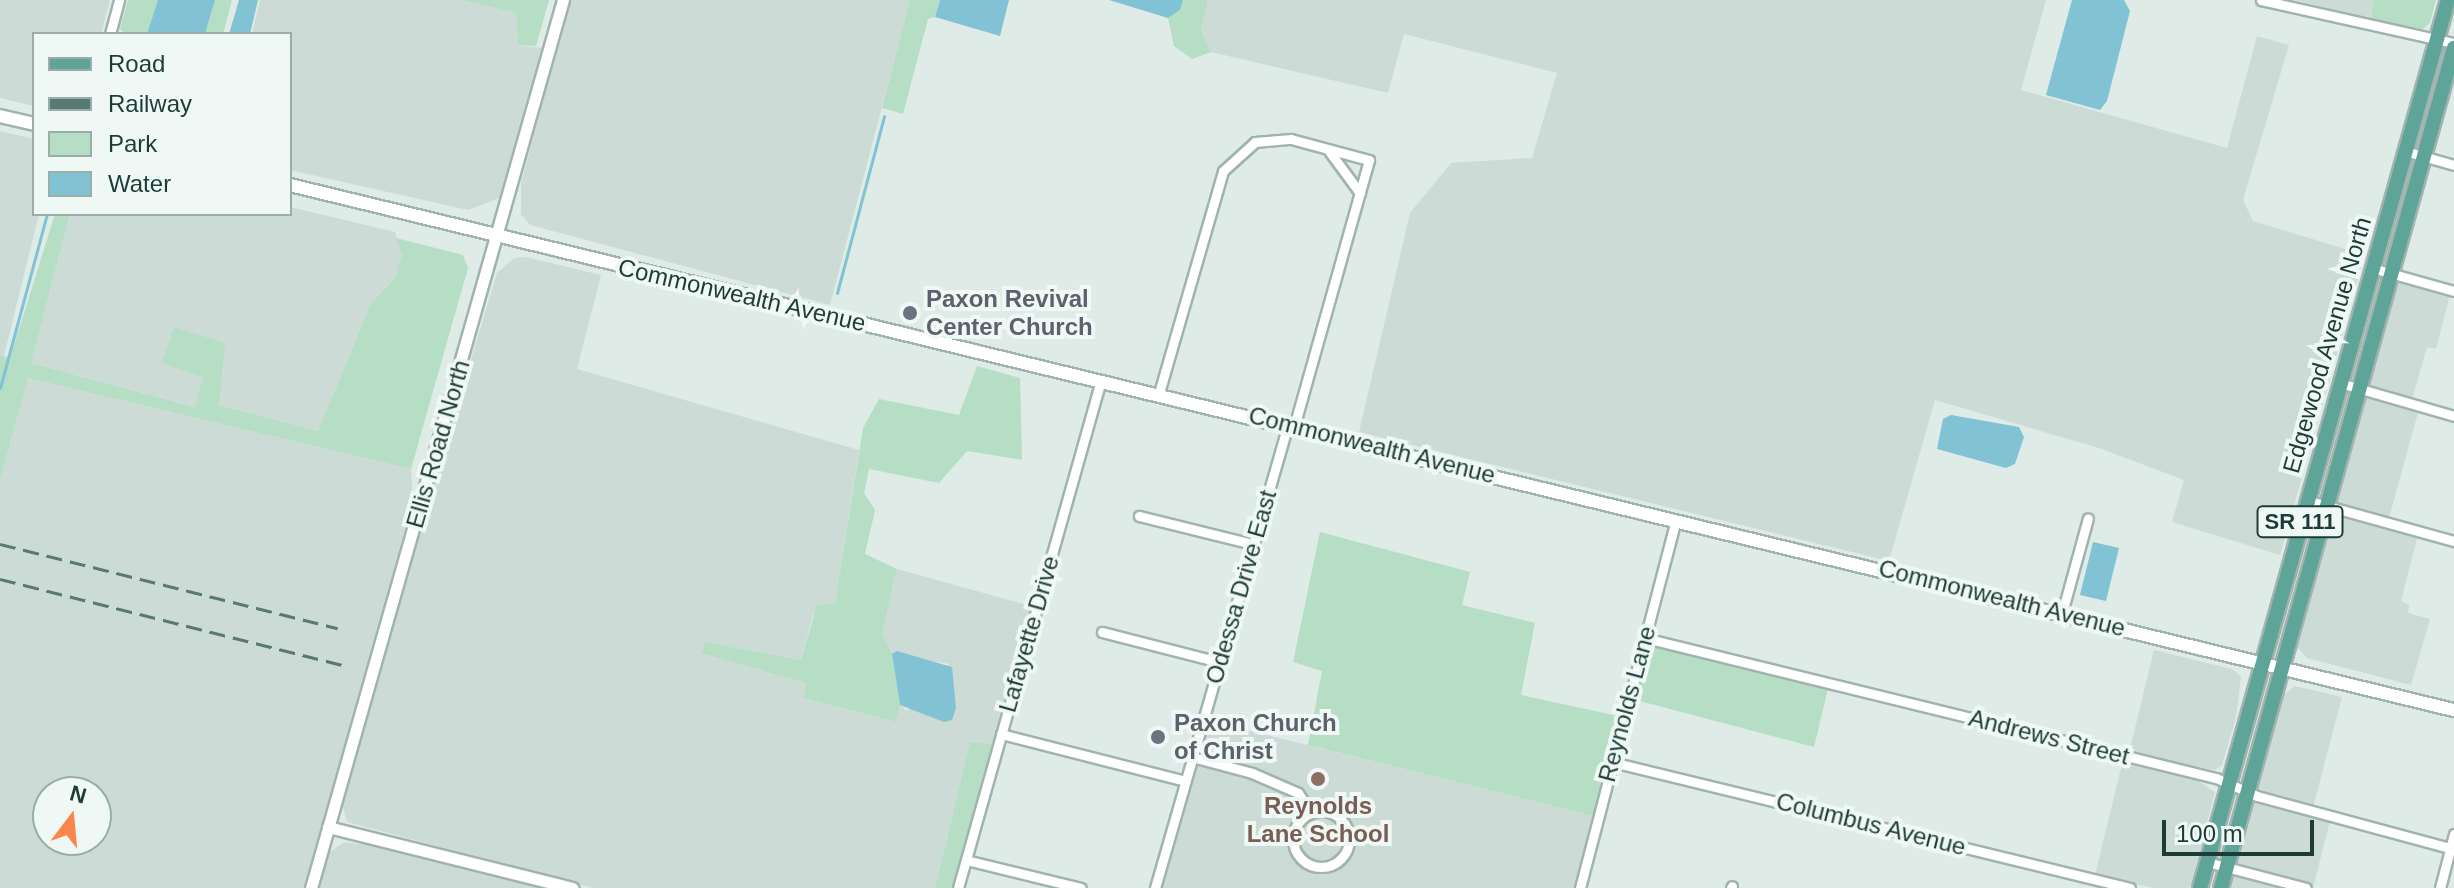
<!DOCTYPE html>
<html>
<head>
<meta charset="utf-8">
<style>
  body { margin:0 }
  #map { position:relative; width:2454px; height:888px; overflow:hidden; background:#deebe7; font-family:Helvetica,sans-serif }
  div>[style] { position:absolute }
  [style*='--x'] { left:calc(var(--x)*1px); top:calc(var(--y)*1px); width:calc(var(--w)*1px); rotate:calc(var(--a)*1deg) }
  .built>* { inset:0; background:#cddbd6 }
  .green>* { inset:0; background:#b5dec4 }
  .water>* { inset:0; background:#81c2d5 }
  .stream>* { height:3px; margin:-1.5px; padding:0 1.5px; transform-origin:1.5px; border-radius:1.5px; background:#81c2d5 }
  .roads { filter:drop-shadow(2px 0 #a1b3af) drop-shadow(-2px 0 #a1b3af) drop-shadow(0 2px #a1b3af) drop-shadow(0 -2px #a1b3af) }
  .minor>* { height:9px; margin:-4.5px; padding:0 4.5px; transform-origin:4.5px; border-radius:4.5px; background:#fff }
  .minor>.ring { margin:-4.5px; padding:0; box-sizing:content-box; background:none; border:9px solid #fff; border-radius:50% }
  .tertiary>* { height:11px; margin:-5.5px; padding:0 5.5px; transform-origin:5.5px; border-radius:5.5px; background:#fff }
  .secondary>* { height:12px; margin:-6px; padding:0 6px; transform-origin:6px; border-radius:6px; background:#fff }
  .primary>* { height:14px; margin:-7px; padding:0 7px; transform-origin:7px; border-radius:7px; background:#5fa498 }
  .rail>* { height:3px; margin-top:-1.5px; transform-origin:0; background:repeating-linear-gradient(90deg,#587872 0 16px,transparent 0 24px) }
  .dots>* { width:22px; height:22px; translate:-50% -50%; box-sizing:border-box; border:4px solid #eff8f4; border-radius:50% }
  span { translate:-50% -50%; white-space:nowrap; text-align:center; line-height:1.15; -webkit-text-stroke:8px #eff8f4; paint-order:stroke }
  .shield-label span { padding:2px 6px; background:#eff8f4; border:2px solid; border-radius:6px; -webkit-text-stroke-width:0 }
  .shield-label { font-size:22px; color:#1e3c37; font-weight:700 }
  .street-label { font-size:24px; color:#1e3c37 }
  .worship-label { font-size:24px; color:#5b616d; font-weight:700 }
  .left { translate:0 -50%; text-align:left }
  .education-label { font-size:24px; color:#785e54; font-weight:700 }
  .legend { position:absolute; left:32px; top:32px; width:260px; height:184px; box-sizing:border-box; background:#eff8f4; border:2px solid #9bada8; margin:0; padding:10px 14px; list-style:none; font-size:24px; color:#1e3c37 }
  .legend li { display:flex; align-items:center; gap:16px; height:40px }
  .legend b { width:40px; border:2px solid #9bada8 }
  .north { position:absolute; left:32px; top:776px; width:80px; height:80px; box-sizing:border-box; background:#eff8f4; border:2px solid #9bada8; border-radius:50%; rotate:16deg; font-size:22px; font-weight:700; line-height:32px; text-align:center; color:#1e3c37 }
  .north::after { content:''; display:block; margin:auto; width:28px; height:36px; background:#fc854b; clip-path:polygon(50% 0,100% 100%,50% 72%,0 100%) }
  .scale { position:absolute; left:2162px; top:820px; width:152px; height:36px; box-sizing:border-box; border:4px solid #1e3c37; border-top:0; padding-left:10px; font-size:24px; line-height:28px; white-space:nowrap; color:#1e3c37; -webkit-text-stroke:6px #eff8f4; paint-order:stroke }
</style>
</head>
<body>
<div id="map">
  <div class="built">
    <i style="clip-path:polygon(0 0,110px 0,101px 34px,34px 34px,34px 106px,0 98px)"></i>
    <i style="clip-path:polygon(260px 0,463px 0,516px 13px,518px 45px,542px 48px,499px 198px,468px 210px,290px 170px,290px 34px,252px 34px)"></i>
    <i style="clip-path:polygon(570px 0,910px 0,830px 305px,530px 225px,521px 214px,521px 183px)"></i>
    <i style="clip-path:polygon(1208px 0,2046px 0,2021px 90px,2227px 148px,2257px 36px,2289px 45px,2243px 200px,2253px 221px,2365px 255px,2280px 555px,2172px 522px,2184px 480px,2099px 448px,1935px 400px,1889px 561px,1359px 432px,1410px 213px,1451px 163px,1532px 158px,1557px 73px,1404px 34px,1388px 93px,1211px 52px,1201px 30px)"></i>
    <i style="clip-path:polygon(2295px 0,2374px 0,2370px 19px)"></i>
    <i style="clip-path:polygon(0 131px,34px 139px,34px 214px,39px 214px,4px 356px,0 355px)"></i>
    <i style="clip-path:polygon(290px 207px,395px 232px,402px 254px,395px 278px,371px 303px,318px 431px,219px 405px,204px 377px,196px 407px,31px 363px,70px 214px,290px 214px)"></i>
    <i style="clip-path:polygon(526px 257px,601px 275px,577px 369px,859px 450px,835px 605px,813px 615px,801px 660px,707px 642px,702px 653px,806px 683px,803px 698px,896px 722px,900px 705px,907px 711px,949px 664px,892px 654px,882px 634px,897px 569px,1031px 606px,992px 744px,970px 742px,935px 888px,593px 888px,347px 822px,342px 803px,385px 646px,497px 273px,514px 258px)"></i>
    <i style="clip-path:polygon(2400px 271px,2452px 287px,2436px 349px,2427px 347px,2412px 399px,2421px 402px,2389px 518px,2420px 527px,2401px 601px,2409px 605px,2408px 613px,2430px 619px,2411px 685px,2307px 658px,2296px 646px)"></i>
    <i style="clip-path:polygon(evenodd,28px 378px,411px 469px,413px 500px,304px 888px,0 888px,0 480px,28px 378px,48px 792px,96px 792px,96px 840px,48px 840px,48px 792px)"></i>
    <i style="clip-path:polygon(2154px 650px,2232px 669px,2241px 677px,2236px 717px,2222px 765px,2215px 770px,2129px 753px)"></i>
    <i style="clip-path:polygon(2295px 686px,2342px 697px,2311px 815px,2330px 821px,2313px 888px,2229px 888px,2280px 698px)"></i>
    <i style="clip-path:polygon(1207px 720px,1593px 816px,1574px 888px,1159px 888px)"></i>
    <i style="clip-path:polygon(2123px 760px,2194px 778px,2215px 792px,2190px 888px,2154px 888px,2095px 875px)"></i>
    <i style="clip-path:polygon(344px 842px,384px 847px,544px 888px,317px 888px,326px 855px)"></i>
  </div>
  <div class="green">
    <i style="clip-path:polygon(128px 0,158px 0,147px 34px,126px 34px,120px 29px)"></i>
    <i style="clip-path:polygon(215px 0,232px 0,223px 34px,205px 34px)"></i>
    <i style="clip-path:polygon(463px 0,549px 0,536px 46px,518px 45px,516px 13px)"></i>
    <i style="clip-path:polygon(910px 0,940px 0,935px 17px,928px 19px,903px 114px,882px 108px)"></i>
    <i style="clip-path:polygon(1183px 0,1208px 0,1201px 30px,1211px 52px,1192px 59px,1174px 46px,1168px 18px,1180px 10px)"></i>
    <i style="clip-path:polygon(2374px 0,2436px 0,2430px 23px,2421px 30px,2370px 19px)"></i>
    <i style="clip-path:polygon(55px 214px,70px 214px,31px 363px,195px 407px,203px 377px,162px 363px,174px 327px,225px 343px,219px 405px,318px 431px,371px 303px,395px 278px,402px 254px,396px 238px,463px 255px,468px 268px,411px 469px,28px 378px,0 480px,0 355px,10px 358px)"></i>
    <i style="clip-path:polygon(977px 366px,1020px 378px,1022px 460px,967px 451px,939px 483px,869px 469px,864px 493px,875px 510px,865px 554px,897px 569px,882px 634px,892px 654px,900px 705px,896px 722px,803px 698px,806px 683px,701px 653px,706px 642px,801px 660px,817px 605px,835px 604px,863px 428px,879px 399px,959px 415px)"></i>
    <i style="clip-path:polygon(1320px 532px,1470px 572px,1462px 605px,1535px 623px,1521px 695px,1618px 716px,1593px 816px,1308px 745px,1322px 671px,1293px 662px)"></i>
    <i style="clip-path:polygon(1658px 646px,1828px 689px,1814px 747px,1632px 699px,1645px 650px)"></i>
    <i style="clip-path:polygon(970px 742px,992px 744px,954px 888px,935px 888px)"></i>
  </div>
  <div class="water">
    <i style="clip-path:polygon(158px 0,215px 0,205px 34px,147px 34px)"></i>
    <i style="clip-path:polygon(239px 0,258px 0,250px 34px,229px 34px)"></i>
    <i style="clip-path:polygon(940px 0,1009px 0,1000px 36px,935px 17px)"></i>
    <i style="clip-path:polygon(1109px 0,1183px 0,1180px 10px,1168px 18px)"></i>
    <i style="clip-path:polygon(2072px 0,2124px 0,2130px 11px,2107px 101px,2100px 110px,2046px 95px)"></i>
    <i style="clip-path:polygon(1951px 415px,2019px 427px,2024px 437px,2015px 464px,2006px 468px,1937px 449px,1943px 419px)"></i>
    <i style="clip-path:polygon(2093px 542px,2119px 548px,2106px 601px,2080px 595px)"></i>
    <i style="clip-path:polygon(897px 651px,952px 667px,956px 708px,952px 720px,944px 722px,900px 705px,892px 654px)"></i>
  </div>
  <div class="stream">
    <i style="--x:837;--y:293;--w:183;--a:-75.1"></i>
    <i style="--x:0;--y:388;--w:180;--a:-74.9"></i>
  </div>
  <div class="roads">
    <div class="minor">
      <i style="--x:2261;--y:0;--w:198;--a:12.6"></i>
      <i style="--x:110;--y:34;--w:35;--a:-75"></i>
      <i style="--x:1329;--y:151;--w:52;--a:53.6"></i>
      <i style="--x:2405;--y:151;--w:51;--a:15.9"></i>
      <i style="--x:2372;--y:268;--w:85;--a:15.7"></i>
      <i style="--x:2340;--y:383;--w:119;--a:16.1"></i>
      <i style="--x:1159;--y:393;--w:231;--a:-73.9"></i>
      <i style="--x:1223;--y:171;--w:43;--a:-42.2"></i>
      <i style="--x:1255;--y:142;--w:36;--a:-5"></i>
      <i style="--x:1291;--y:139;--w:81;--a:15.1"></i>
      <i style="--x:1369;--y:160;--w:276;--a:105.7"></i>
      <i style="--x:2306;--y:500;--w:154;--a:15.5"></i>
      <i style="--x:1139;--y:516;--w:116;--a:13.9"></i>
      <i style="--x:2062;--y:613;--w:98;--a:-74.7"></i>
      <i style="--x:1102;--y:632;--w:121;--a:14.4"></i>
      <i style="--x:1645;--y:638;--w:588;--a:13.78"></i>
      <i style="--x:2216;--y:778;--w:45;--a:23.7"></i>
      <i style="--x:2257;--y:796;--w:200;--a:15.1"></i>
      <i style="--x:1001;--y:734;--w:190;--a:14.3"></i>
      <i style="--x:1192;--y:757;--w:62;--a:14.9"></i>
      <i style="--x:1252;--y:773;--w:50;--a:23.5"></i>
      <i style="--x:1298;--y:793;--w:24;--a:57"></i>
      <i style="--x:1612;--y:762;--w:533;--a:13.67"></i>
      <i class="ring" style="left:1293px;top:811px;width:47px;height:47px"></i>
      <i style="--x:966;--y:860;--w:118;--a:13.7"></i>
      <i style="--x:2207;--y:862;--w:102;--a:14.7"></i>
      <i style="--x:958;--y:888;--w:528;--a:-74.28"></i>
      <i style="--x:1155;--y:888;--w:483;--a:-74"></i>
      <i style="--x:1580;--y:888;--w:380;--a:-75.4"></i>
      <i style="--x:1731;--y:888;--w:2;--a:-63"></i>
      <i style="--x:2440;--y:888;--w:56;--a:-75.5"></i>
    </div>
    <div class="tertiary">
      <i style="--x:328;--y:827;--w:252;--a:14"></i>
      <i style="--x:311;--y:888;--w:923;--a:-74.16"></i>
    </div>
    <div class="secondary">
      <i style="--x:0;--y:116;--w:35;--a:13"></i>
      <i style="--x:290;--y:185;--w:2227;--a:13.64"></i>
    </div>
    <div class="primary">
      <i style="--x:2200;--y:888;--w:922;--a:-74.4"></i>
      <i style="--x:2221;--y:888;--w:872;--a:-74.5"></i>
    </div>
  </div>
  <div class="rail">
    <i style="--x:0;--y:544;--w:348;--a:14"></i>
    <i style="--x:0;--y:579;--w:357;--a:14.1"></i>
  </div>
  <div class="dots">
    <i style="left:910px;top:313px;background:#6b7280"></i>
    <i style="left:1158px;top:737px;background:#6b7280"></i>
    <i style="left:1318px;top:779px;background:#8d6e63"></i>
  </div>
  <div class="shield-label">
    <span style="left:2300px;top:522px">SR 111</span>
  </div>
  <div class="street-label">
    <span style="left:742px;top:295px;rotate:13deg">Commonwealth Avenue</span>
    <span style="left:2327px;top:345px;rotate:-74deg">Edgewood Avenue North</span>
    <span style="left:438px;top:444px;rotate:-74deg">Ellis Road North</span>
    <span style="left:1372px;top:445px;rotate:14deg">Commonwealth Avenue</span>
    <span style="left:1241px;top:587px;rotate:-74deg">Odessa Drive East</span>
    <span style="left:2002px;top:598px;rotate:14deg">Commonwealth Avenue</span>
    <span style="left:1029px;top:634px;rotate:-74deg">Lafayette Drive</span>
    <span style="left:1627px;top:704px;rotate:-75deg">Reynolds Lane</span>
    <span style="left:2049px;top:737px;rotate:14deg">Andrews Street</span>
    <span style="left:1871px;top:824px;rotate:14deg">Columbus Avenue</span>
  </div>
  <div class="worship-label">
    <span class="left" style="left:926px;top:313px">Paxon Revival<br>Center Church</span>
    <span class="left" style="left:1174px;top:737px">Paxon Church<br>of Christ</span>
  </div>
  <div class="education-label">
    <span style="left:1318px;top:820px">Reynolds<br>Lane School</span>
  </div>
  <ul class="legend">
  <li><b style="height:10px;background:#5fa498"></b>Road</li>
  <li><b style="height:10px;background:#587872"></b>Railway</li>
  <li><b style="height:22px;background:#b5dec4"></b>Park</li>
  <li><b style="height:22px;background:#81c2d5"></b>Water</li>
  </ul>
  <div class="north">N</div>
  <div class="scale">100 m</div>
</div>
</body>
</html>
